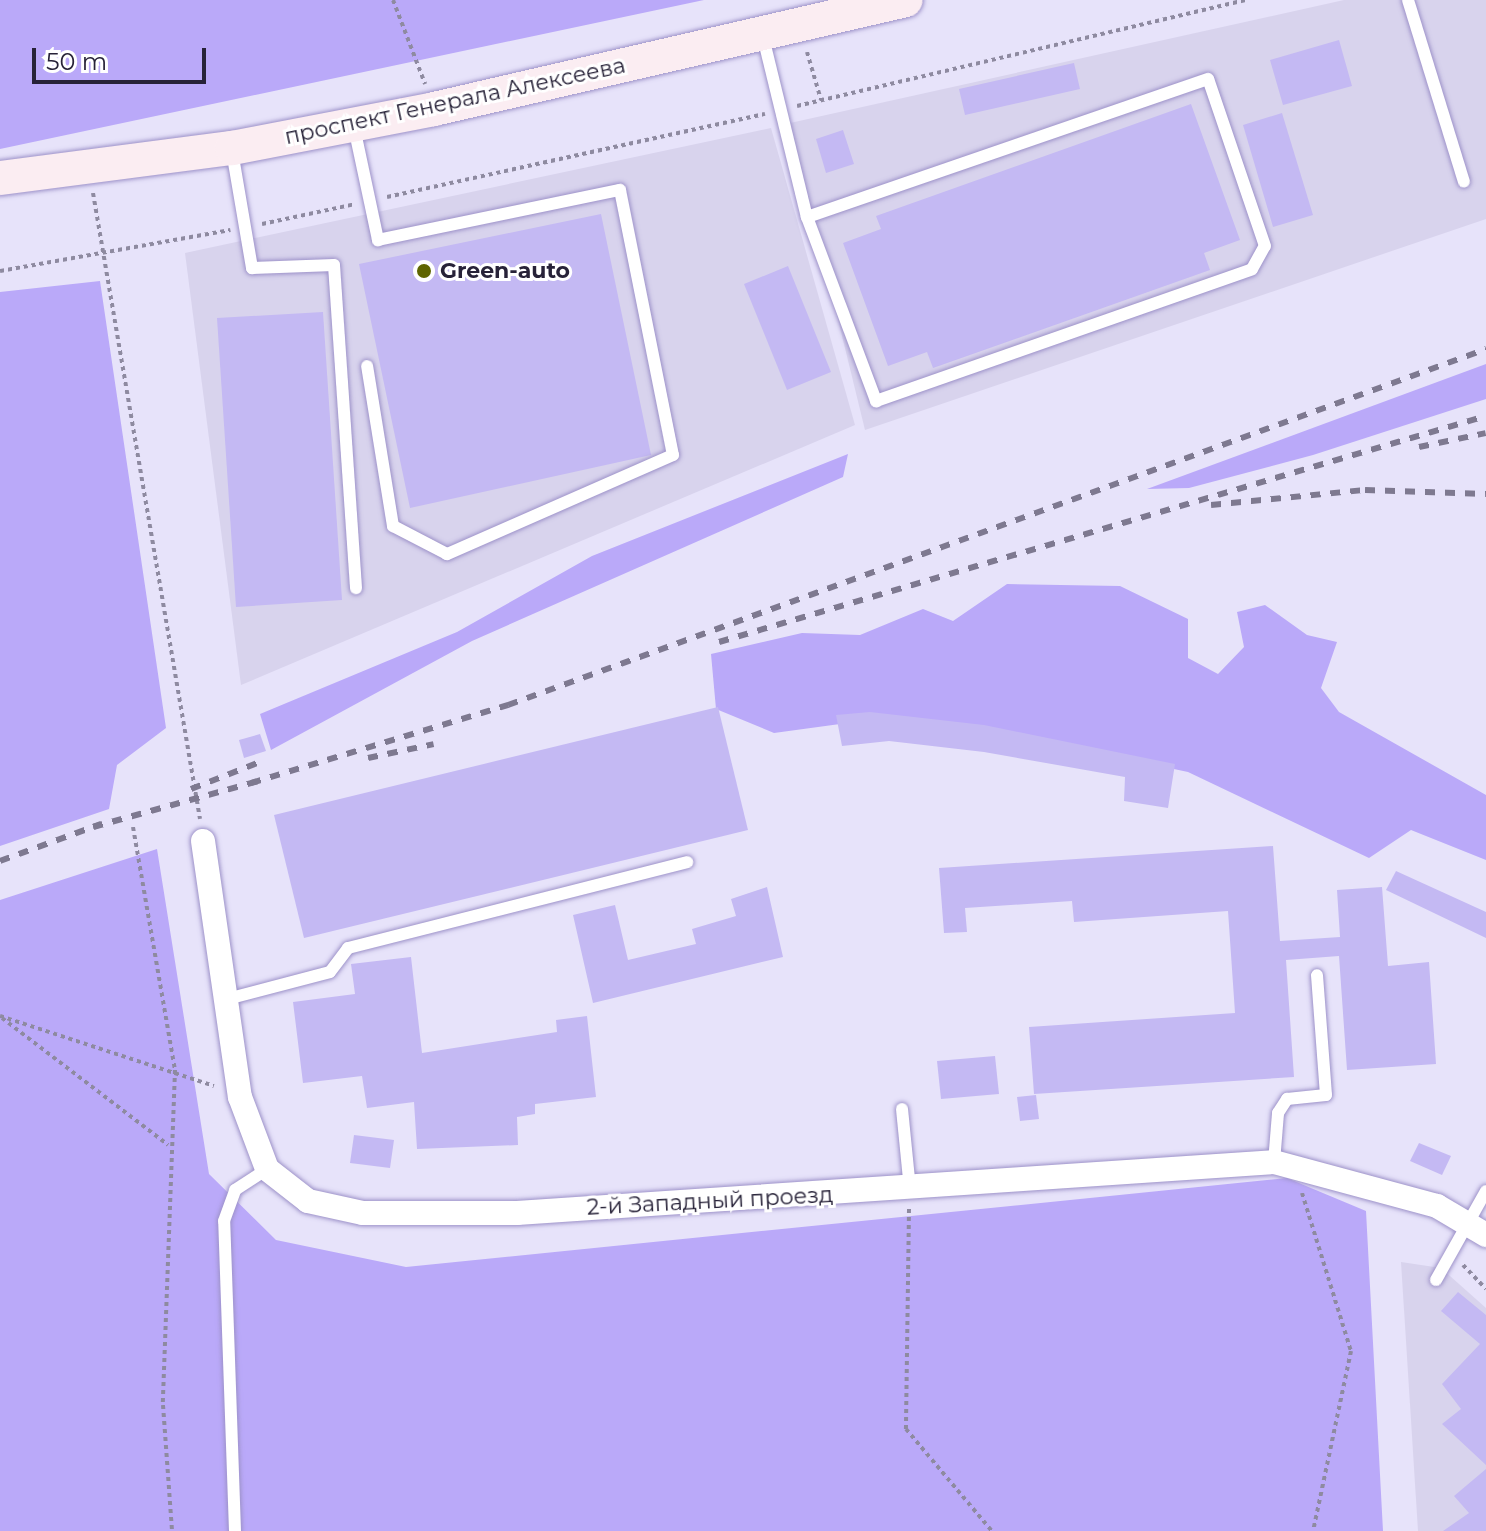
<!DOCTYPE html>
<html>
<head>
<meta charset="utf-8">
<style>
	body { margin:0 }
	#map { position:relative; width:1486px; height:1531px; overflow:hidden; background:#e7e3fa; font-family:Montserrat,sans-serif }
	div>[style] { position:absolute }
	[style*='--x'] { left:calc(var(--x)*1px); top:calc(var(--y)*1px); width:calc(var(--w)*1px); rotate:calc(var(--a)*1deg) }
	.built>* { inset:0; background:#d8d3ed }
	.forest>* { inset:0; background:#baa9f9 }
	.building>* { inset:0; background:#c4b9f3 }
	.path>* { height:4px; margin-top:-2px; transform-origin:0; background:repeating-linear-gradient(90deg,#8e8aa0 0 4px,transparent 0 8px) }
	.roads { filter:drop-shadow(0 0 2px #9d92c9) drop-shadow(0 0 2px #9d92c9) }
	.lane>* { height:12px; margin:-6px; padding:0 6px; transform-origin:6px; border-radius:6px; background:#fff }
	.street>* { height:24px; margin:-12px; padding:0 12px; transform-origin:12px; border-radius:12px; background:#fff }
	.secondary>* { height:34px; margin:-17px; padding:0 17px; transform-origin:17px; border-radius:17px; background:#fbedf2 }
	.rail>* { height:6px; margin-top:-3px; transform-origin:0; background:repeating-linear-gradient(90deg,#7e7990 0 10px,transparent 0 20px) }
	.dots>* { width:22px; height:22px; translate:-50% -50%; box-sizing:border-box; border:4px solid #fff; border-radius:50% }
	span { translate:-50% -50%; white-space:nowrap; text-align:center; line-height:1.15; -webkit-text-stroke:6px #fff; paint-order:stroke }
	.street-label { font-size:22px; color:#272238 }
	.poi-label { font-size:22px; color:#272238; font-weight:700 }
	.left { translate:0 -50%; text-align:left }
	.scale { position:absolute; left:32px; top:48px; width:174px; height:36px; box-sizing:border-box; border:4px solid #272238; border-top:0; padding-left:10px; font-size:24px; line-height:28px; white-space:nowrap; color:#272238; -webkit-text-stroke:6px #fff; paint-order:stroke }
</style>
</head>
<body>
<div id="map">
	<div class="built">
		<i style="clip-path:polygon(1344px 0,1486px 0,1486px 219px,865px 430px,790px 123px)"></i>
		<i style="clip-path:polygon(771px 128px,855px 425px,241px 685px,185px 253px)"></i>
		<i style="clip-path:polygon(1401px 1262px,1441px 1268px,1486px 1308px,1486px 1531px,1418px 1531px)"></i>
	</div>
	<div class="forest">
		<i style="clip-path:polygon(0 0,704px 0,0 149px)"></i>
		<i style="clip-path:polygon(100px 281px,166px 728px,117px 765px,109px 809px,0 846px,0 292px)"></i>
		<i style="clip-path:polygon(1486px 364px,1486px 399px,1313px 455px,1189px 488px,1147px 489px)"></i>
		<i style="clip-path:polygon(848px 454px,843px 477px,472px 641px,271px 750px,260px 714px,457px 632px,592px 556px)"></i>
		<i style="clip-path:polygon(1007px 584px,1120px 586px,1188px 619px,1188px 658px,1218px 674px,1244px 647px,1237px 612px,1265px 605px,1307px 635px,1337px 642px,1321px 688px,1339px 712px,1486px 795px,1486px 860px,1411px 830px,1369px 858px,1188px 772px,1113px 756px,862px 721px,774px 733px,716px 709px,711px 654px,802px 633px,860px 635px,923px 609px,953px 621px)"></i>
		<i style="clip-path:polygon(157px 849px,209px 1174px,276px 1240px,406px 1267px,1287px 1178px,1366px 1211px,1383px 1531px,0 1531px,0 900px)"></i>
	</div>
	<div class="building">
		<i style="clip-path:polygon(1339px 40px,1352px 86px,1283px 105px,1270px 60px)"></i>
		<i style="clip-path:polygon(1074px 63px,1080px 89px,965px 115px,959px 89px)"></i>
		<i style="clip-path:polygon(1191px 104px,1240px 240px,1204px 253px,1210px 270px,933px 368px,927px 352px,888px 366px,843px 243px,881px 229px,876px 216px)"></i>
		<i style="clip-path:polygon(1282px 113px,1313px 215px,1273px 227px,1243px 125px)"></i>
		<i style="clip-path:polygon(843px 130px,854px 164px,826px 173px,816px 139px)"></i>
		<i style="clip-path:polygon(601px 214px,651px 455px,410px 508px,359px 264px)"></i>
		<i style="clip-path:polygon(788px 266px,831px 372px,787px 390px,744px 284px)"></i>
		<i style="clip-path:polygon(323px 312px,342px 600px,236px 607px,217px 318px)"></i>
		<i style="clip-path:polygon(718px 707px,748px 830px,304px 938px,274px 815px)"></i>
		<i style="clip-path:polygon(870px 712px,984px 725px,1175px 764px,1168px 808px,1124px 801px,1125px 777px,984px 752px,889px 741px,842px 746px,836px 715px)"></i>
		<i style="clip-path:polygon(260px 734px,266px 751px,244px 758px,239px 740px)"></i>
		<i style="clip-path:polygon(1273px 846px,1280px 941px,1340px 937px,1337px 890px,1382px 887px,1388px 966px,1429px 962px,1436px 1064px,1347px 1070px,1339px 956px,1286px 960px,1294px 1077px,1034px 1094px,1029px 1027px,1235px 1013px,1228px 911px,1074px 922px,1072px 901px,965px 908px,967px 932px,944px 933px,939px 868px)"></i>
		<i style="clip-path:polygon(1396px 871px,1486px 912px,1486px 938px,1386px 890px)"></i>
		<i style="clip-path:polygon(767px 887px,783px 957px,593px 1003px,573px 915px,615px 905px,628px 960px,696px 944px,692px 929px,736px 916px,731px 899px)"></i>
		<i style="clip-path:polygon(411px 957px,422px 1053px,557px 1032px,556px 1020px,587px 1016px,596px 1097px,535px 1104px,535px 1114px,517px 1117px,518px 1145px,417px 1149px,414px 1102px,367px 1108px,362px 1076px,303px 1083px,293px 1002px,355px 994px,351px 964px)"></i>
		<i style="clip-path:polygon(995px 1056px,999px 1094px,941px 1099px,937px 1061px)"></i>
		<i style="clip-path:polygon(1036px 1095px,1039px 1119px,1020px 1121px,1017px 1097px)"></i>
		<i style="clip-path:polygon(354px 1135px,394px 1140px,390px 1168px,350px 1163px)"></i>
		<i style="clip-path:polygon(1419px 1143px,1451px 1156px,1442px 1175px,1410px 1161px)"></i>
		<i style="clip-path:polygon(1458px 1292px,1486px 1315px,1486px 1465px,1442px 1424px,1461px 1409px,1442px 1384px,1480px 1344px,1441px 1311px)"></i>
		<i style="clip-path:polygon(1486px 1469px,1486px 1531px,1443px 1531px,1469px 1513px,1454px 1496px)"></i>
	</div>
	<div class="path">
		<i style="--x:393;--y:0;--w:90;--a:69.1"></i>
		<i style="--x:807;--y:52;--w:50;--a:73.7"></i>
		<i style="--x:797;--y:106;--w:462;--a:-13.3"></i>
		<i style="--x:93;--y:193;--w:635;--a:80.3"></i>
		<i style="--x:387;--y:197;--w:387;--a:-12.4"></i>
		<i style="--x:262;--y:224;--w:95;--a:-12.1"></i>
		<i style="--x:0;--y:271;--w:234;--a:-10.1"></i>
		<i style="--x:133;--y:827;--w:247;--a:80.2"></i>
		<i style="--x:175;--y:1070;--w:335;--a:92.1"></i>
		<i style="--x:163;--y:1405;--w:126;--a:85.9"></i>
		<i style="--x:0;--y:1016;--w:225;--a:18.1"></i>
		<i style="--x:2;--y:1018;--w:209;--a:37.4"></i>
		<i style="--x:1302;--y:1193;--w:165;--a:72.8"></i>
		<i style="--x:1351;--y:1351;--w:184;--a:101.9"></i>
		<i style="--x:909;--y:1209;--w:220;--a:90.8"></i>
		<i style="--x:906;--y:1429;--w:133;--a:49.9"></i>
		<i style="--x:1463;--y:1265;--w:33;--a:46"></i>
	</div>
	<div class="roads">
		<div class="lane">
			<i style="--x:1408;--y:0;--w:190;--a:72.9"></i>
			<i style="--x:763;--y:37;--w:185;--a:76.3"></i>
			<i style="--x:807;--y:217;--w:197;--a:69.4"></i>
			<i style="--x:876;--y:401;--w:398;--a:-19.3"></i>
			<i style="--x:1252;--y:269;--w:26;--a:-61"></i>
			<i style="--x:1265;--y:246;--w:176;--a:-108.8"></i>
			<i style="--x:1208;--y:79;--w:424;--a:161"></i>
			<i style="--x:354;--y:127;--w:116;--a:78"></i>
			<i style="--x:378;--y:240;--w:247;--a:-11.7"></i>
			<i style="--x:620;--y:190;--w:270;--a:78.7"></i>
			<i style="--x:673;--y:455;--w:247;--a:156.3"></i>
			<i style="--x:447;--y:554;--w:61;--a:-152.6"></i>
			<i style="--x:393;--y:526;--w:162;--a:-99.2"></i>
			<i style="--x:232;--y:151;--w:119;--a:80.3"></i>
			<i style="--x:252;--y:268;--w:82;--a:-2.1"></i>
			<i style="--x:334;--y:265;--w:324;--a:86.1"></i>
			<i style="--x:231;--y:998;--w:102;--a:-14.7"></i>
			<i style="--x:330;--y:972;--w:30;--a:-53"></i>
			<i style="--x:348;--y:948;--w:350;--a:-14.2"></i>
			<i style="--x:902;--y:1109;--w:80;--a:84.3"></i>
			<i style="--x:1274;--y:1162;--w:49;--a:-85.3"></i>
			<i style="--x:1278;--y:1113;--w:17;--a:-57"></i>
			<i style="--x:1287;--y:1099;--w:39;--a:-6"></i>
			<i style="--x:1326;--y:1095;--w:120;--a:-94.3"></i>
			<i style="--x:1436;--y:1280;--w:102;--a:-60.7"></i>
			<i style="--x:235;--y:1531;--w:310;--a:-92"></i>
			<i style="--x:224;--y:1221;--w:33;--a:-70"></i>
			<i style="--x:235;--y:1190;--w:38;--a:-33"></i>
		</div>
		<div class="street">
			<i style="--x:203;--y:841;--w:259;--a:81.8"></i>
			<i style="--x:240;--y:1097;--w:77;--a:69.4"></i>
			<i style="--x:267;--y:1169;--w:52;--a:38"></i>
			<i style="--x:308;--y:1201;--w:56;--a:12.3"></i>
			<i style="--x:363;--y:1213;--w:154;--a:0"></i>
			<i style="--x:517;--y:1213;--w:759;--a:-3.85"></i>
			<i style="--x:1274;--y:1162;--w:169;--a:15.1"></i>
			<i style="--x:1437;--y:1206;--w:57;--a:30.6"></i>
		</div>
		<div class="secondary">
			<i style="--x:0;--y:178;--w:234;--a:-7.4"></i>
			<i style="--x:232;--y:148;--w:206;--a:-10.9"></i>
			<i style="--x:434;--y:109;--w:484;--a:-13"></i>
		</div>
	</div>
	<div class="rail">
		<i style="--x:1419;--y:447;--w:68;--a:-11.8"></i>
		<i style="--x:1211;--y:505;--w:155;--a:-5.6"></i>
		<i style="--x:1365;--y:490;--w:121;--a:1.9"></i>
		<i style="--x:719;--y:642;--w:800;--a:-16.42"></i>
		<i style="--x:368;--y:758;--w:67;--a:-12"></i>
		<i style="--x:251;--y:783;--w:269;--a:-16.9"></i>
		<i style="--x:508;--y:705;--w:1041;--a:-20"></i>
		<i style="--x:191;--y:789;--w:74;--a:-21.4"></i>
		<i style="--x:93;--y:827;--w:175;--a:-15.5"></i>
		<i style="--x:0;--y:861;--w:108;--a:-20.1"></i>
	</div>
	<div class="dots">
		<i style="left:424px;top:271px;background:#5f6501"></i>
	</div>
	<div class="street-label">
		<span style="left:455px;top:101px;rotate:-12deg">проспект Генерала Алексеева</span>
		<span style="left:710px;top:1201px;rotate:-3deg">2-й Западный проезд</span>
	</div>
	<div class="poi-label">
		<span class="left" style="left:440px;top:271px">Green-auto</span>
	</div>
	<div class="scale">50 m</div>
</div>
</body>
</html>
